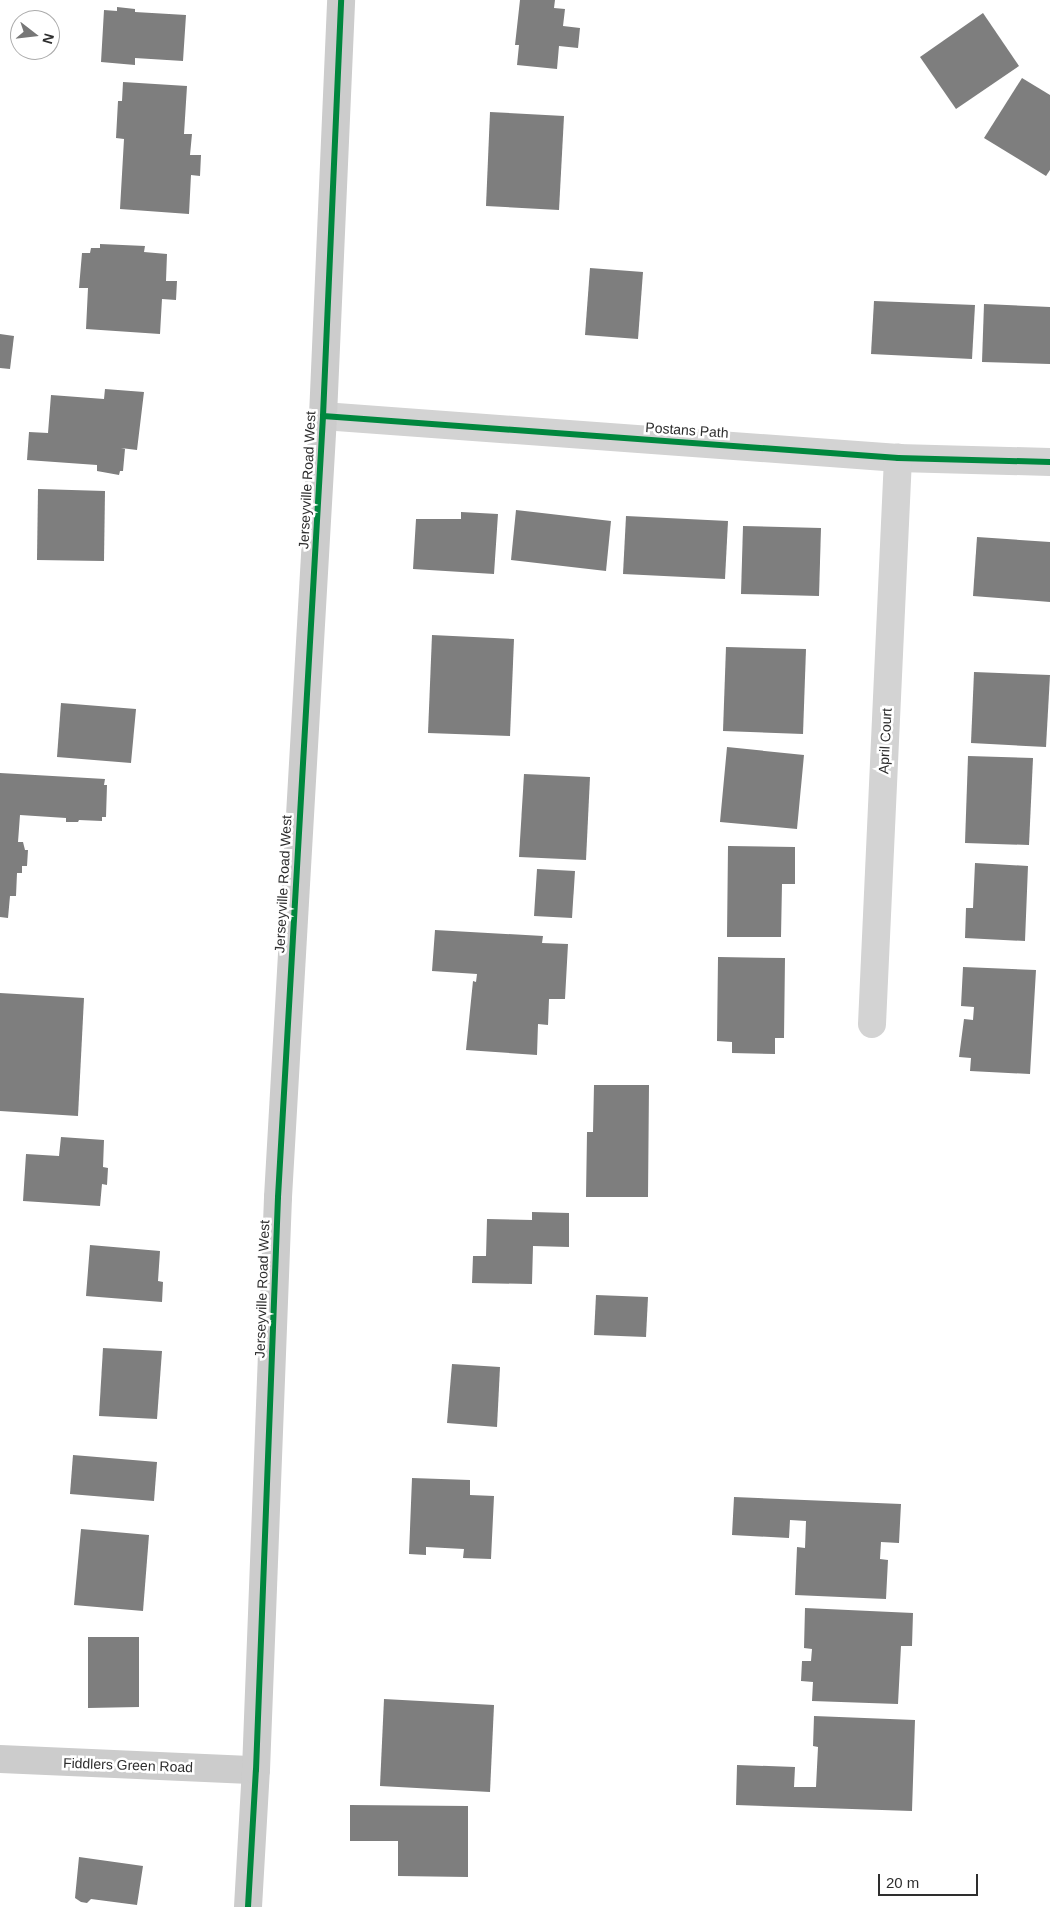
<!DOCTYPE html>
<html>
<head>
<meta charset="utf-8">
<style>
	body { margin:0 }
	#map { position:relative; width:1050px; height:1907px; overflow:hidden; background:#fff; font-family:Helvetica,sans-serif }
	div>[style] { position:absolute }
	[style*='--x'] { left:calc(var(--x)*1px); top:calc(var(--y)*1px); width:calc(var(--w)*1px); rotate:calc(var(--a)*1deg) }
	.building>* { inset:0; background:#7e7e7e }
	.street>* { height:28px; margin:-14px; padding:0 14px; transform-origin:14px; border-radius:14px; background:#d3d3d3 }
	.secondary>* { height:28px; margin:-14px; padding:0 14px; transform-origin:14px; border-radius:14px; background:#ccc }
	.cycleway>* { height:6px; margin:-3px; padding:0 3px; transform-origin:3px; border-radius:3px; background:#00873e }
	span { translate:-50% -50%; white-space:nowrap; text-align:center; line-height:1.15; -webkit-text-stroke:5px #fff; paint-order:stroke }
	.street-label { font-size:14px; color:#2e2e2e }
	.north { position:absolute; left:10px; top:10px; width:50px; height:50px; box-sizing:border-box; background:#fff; border:1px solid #ababab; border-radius:50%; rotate:106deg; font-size:14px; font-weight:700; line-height:20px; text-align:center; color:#2e2e2e }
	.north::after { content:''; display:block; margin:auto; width:18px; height:22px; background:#777; clip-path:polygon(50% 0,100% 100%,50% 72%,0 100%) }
	.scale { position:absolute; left:878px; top:1874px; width:100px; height:22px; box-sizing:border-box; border:2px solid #2e2e2e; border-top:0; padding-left:6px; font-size:15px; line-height:18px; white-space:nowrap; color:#2e2e2e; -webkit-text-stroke:4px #fff; paint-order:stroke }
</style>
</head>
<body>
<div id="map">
	<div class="building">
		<i style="clip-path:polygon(520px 0,555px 0,554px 8px,565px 9px,563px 26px,580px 28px,578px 48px,559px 46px,557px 69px,517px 65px,519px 45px,515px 45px)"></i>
		<i style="clip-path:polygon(117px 7px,135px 9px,135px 12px,186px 15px,183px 61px,135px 58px,135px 65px,101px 62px,104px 10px,117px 11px)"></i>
		<i style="clip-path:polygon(983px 13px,1019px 66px,956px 109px,920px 57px)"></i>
		<i style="clip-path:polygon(1022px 78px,1050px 95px,1050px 170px,1046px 176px,984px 138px)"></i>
		<i style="clip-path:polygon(123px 82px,187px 86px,184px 134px,192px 134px,190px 155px,201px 155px,200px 176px,191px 175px,189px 214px,120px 209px,124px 139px,116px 138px,118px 101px,122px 101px)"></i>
		<i style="clip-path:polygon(490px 112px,564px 116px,559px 210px,486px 206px)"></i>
		<i style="clip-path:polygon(100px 244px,145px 246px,144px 252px,167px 254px,166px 281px,177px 281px,176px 300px,162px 299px,160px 334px,86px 329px,88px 288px,79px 288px,82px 253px,90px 253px,91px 248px,100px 248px)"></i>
		<i style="clip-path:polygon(590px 268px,643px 272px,638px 339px,585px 335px)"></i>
		<i style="clip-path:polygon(874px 301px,975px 305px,972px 359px,871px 354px)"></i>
		<i style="clip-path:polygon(984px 304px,1050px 307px,1050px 364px,982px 362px)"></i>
		<i style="clip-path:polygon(0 334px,14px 336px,10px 369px,0 368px)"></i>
		<i style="clip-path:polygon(105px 389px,144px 392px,137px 450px,121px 448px,125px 449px,123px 471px,120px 471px,119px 475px,97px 471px,97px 465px,27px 460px,29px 432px,48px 433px,51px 395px,104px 399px)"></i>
		<i style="clip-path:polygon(38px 489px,105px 491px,104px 561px,37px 560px)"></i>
		<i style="clip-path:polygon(516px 510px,611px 521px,606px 571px,511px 560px)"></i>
		<i style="clip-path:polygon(461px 512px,498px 514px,494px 574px,413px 569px,416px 519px,461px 519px)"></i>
		<i style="clip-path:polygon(626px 516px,728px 521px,725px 579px,623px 574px)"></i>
		<i style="clip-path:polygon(743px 526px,821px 528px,819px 596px,741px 594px)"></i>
		<i style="clip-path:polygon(977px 537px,1050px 542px,1050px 602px,973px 596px)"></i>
		<i style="clip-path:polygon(432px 635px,514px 639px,510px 736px,428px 733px)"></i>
		<i style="clip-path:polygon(726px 647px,806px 649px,803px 734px,723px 731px)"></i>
		<i style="clip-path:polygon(974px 672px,1050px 675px,1046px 747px,971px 743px)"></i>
		<i style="clip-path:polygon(61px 703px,136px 709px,131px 763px,57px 757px)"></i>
		<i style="clip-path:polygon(727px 747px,804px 755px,797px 829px,720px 822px)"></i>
		<i style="clip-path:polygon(968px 756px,1033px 758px,1029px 845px,965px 843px)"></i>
		<i style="clip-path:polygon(0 773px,105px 779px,104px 785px,107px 785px,106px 817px,102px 817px,102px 821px,79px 820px,78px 822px,66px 822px,66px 818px,20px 815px,18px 842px,23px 842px,25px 850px,28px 850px,27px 866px,22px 866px,22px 873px,17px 873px,16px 896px,10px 896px,8px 918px,0 917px)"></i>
		<i style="clip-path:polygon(524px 774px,590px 777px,586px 860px,519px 857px)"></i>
		<i style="clip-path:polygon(728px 846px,795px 847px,795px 884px,782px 884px,781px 937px,727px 937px)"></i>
		<i style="clip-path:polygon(975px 863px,1028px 866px,1025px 941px,965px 938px,966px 908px,973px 908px)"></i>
		<i style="clip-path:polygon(537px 869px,575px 871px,572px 918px,534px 916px)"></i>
		<i style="clip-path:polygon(435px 930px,543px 936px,542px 943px,568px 944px,565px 999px,549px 999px,548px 1025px,538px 1024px,537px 1055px,466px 1050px,473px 981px,476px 982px,477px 974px,432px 971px)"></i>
		<i style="clip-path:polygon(718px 957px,785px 958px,784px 1038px,775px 1038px,775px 1054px,732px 1053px,732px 1042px,717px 1041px)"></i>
		<i style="clip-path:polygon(963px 967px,1036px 970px,1030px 1074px,970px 1071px,971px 1058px,959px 1057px,964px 1019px,973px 1020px,974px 1007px,961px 1006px)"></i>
		<i style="clip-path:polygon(0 993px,84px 998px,78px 1116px,0 1111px)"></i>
		<i style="clip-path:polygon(594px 1085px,649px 1085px,648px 1197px,586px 1197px,587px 1132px,593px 1132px)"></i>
		<i style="clip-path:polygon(61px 1137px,104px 1140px,103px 1167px,108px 1168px,107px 1185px,102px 1184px,100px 1206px,23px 1201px,26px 1154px,59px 1156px)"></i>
		<i style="clip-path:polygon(532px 1212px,569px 1213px,569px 1247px,533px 1246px,532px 1284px,472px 1283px,473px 1256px,486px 1256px,487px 1219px,532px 1220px)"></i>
		<i style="clip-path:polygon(90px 1245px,160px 1251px,158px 1281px,163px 1282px,162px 1302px,86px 1296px)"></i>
		<i style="clip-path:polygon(596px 1295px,648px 1297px,646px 1337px,594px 1335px)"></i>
		<i style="clip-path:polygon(103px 1348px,162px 1351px,157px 1419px,99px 1416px)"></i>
		<i style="clip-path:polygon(452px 1364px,500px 1367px,497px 1427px,447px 1423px)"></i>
		<i style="clip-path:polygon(73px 1455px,157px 1462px,154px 1501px,70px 1494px)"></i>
		<i style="clip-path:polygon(412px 1478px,470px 1480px,470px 1495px,494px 1496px,491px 1559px,463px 1558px,464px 1549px,426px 1547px,426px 1555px,409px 1554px)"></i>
		<i style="clip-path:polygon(734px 1497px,901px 1504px,899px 1543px,881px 1542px,880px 1559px,888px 1560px,886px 1599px,795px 1595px,797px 1547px,805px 1548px,806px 1521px,790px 1520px,789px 1538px,732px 1535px)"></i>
		<i style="clip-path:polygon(81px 1529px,149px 1535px,143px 1611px,74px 1605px)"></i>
		<i style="clip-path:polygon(805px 1608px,913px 1613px,912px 1646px,901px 1646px,898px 1704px,812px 1701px,813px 1682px,801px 1681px,802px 1661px,811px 1661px,812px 1649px,804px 1648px)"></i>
		<i style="clip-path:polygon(88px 1637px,139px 1637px,139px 1707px,88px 1708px)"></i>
		<i style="clip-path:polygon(384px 1699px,494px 1705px,490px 1792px,380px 1786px)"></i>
		<i style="clip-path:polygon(814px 1716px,915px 1720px,912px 1811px,736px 1805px,737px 1765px,795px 1767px,794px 1787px,816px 1787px,818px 1747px,813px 1746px)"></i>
		<i style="clip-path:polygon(350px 1805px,468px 1806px,468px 1877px,398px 1876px,398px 1841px,350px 1841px)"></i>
		<i style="clip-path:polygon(79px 1857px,143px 1866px,137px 1905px,91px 1899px,87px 1903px,81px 1902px,75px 1898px)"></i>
	</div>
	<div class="street">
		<i style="--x:323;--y:416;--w:577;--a:4.18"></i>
		<i style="--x:898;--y:458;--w:152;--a:1.5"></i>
		<i style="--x:872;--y:1024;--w:567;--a:-87.37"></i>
	</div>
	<div class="secondary">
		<i style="--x:0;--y:1759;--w:256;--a:2.5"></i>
		<i style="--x:248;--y:1907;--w:137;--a:-86.7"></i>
		<i style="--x:256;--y:1770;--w:573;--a:-87.8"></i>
		<i style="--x:278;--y:1197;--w:782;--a:-86.7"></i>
		<i style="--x:323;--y:416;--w:416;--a:-87.5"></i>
	</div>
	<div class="cycleway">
		<i style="--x:323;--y:416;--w:577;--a:4.18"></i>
		<i style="--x:898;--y:458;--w:152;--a:1.5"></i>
		<i style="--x:248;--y:1907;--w:137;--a:-86.7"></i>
		<i style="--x:256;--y:1770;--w:573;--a:-87.8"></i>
		<i style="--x:278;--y:1197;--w:782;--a:-86.7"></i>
		<i style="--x:323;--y:416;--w:416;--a:-87.5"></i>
	</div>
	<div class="street-label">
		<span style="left:687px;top:430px;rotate:4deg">Postans Path</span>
		<span style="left:307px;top:480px;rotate:-87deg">Jerseyville Road West</span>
		<span style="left:885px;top:741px;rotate:-87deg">April Court</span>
		<span style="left:283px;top:884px;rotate:-87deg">Jerseyville Road West</span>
		<span style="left:262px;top:1289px;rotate:-88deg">Jerseyville Road West</span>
		<span style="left:128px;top:1765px;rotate:2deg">Fiddlers Green Road</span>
	</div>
	<div class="north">N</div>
	<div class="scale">20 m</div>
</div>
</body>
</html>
